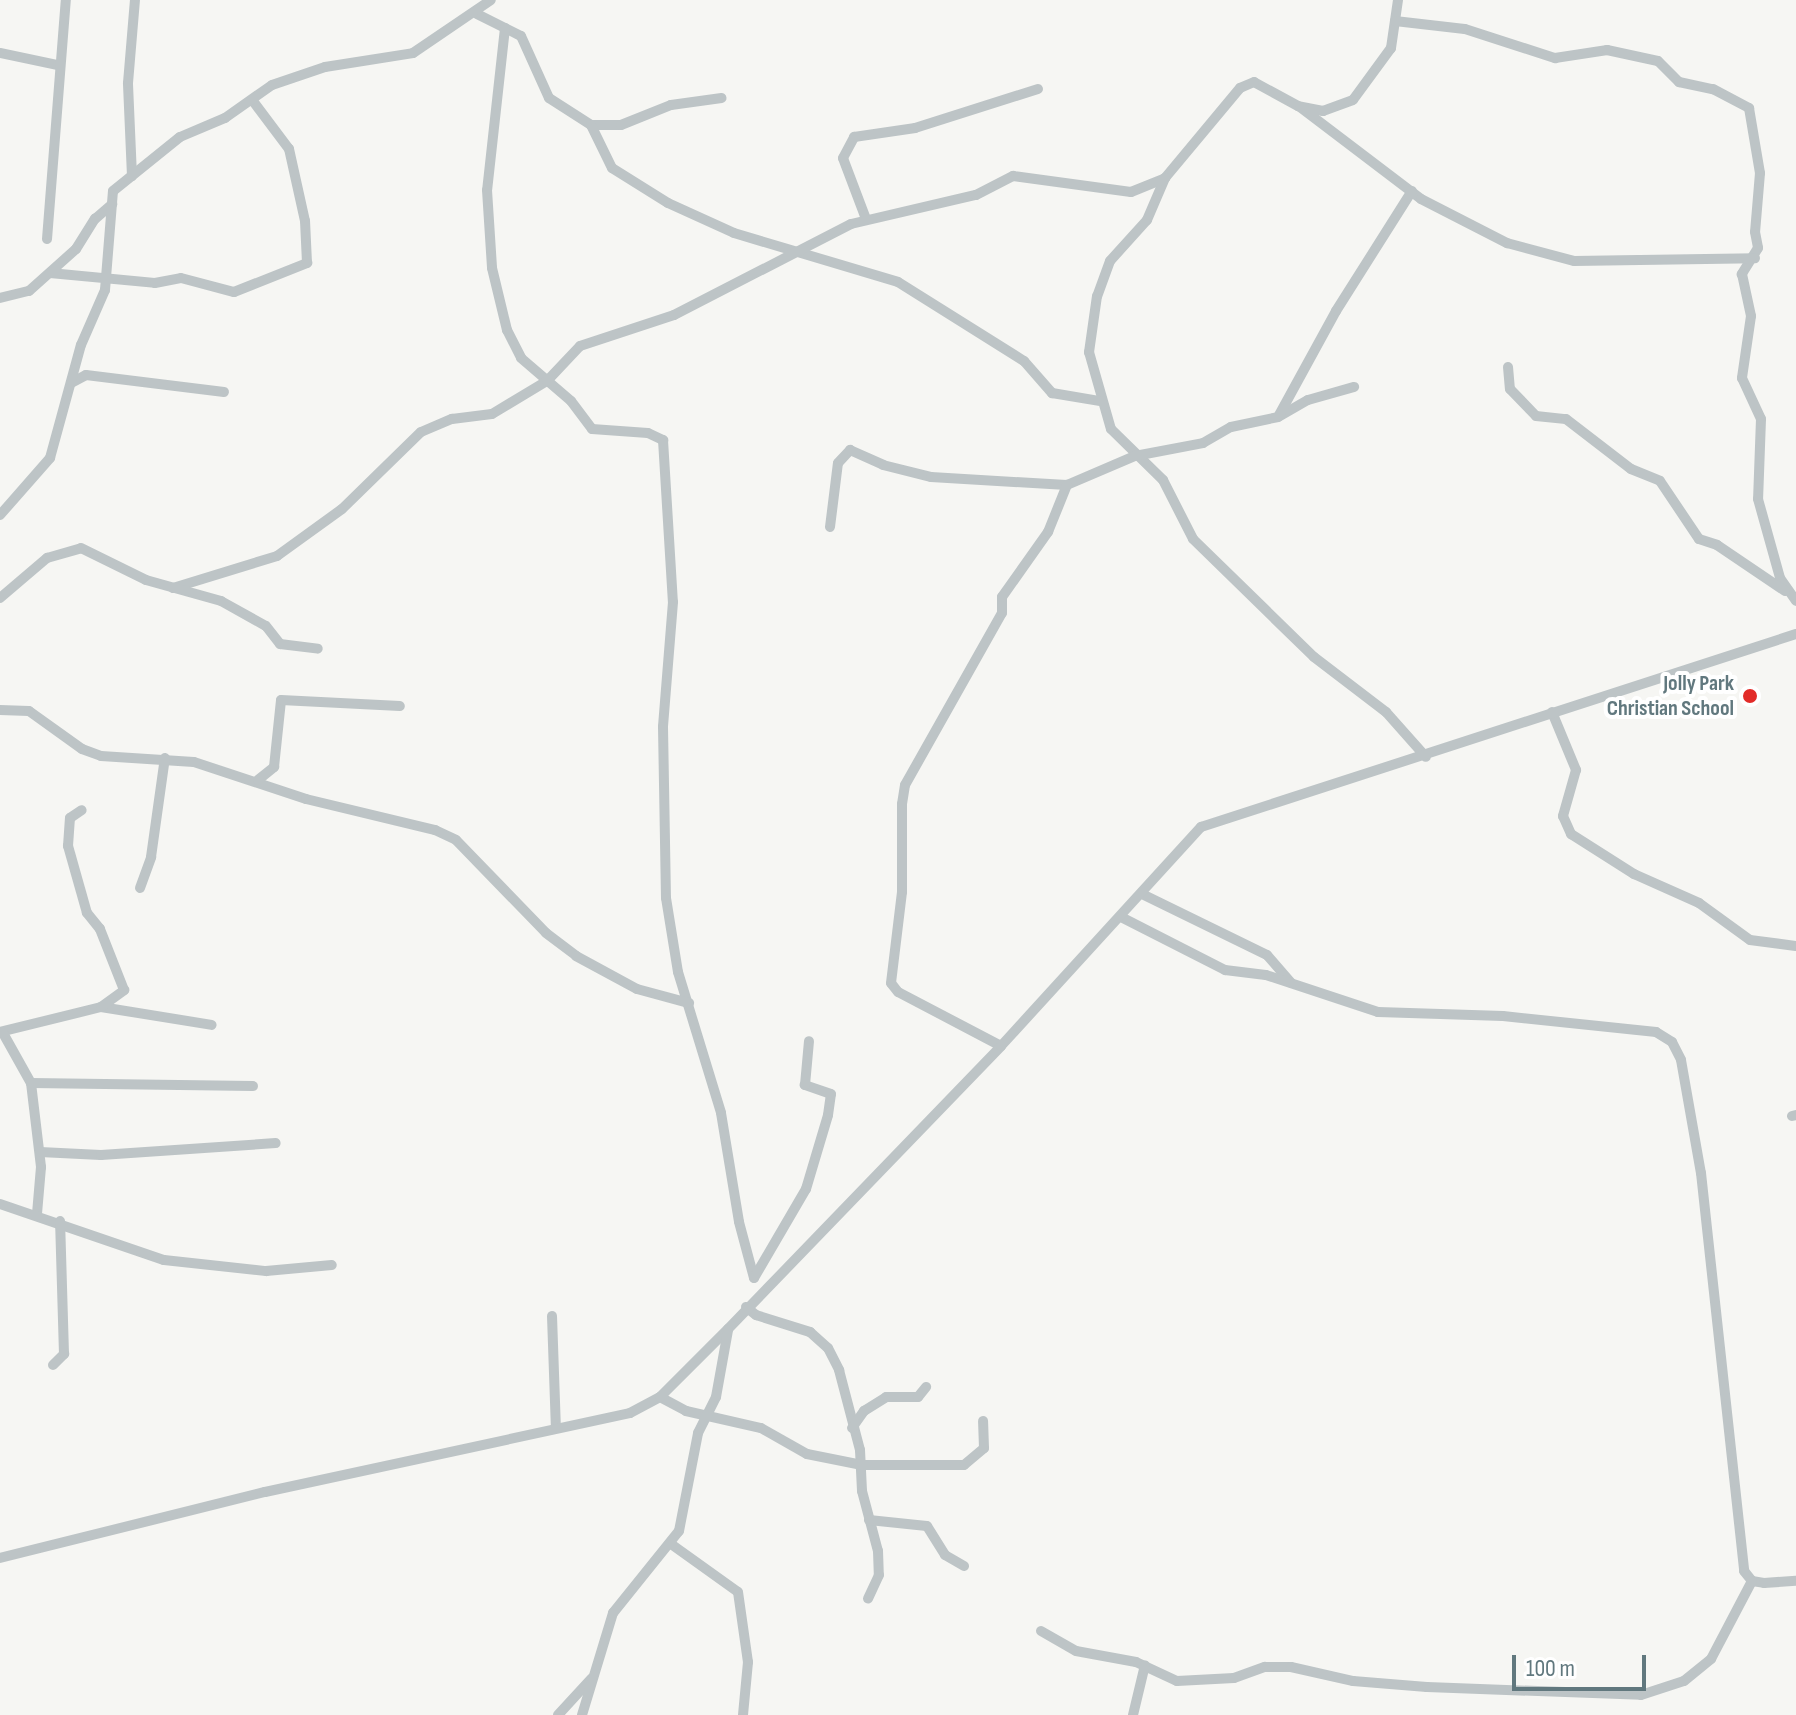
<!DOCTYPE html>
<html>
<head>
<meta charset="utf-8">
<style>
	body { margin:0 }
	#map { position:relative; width:1796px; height:1715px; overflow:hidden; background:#f6f6f3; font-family:"Sofia Sans Condensed",sans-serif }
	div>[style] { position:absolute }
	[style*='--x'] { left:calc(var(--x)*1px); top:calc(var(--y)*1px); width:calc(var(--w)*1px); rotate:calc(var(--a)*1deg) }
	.minor>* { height:10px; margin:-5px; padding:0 5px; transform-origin:5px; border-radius:5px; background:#bdc4c6 }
	.dots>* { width:22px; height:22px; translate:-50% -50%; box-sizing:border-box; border:4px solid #fff; border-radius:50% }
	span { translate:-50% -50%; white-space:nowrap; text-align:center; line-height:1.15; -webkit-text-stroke:8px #fff; paint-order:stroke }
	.poi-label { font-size:22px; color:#61787e; font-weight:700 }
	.right { translate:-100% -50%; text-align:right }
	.scale { position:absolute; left:1512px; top:1655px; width:134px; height:36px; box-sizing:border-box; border:4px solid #61787e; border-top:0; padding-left:10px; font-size:24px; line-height:28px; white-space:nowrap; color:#61787e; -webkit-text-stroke:6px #fff; paint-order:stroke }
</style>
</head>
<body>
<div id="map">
	<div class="minor">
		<i style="--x:1398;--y:0;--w:49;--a:98.3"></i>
		<i style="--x:1391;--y:48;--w:64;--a:126.2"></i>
		<i style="--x:1353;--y:100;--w:32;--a:160"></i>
		<i style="--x:1323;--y:111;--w:25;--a:-169"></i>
		<i style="--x:1298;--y:106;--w:50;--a:-151.4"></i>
		<i style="--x:1254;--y:82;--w:15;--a:157"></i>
		<i style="--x:1240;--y:88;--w:117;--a:129.8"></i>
		<i style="--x:1165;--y:178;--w:46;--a:113.2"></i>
		<i style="--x:1147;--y:220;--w:55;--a:132.1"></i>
		<i style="--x:1110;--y:261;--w:37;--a:110"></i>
		<i style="--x:1097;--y:296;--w:57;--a:98.1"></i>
		<i style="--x:1089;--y:352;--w:80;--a:74.1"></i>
		<i style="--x:1111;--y:429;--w:73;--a:44.4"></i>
		<i style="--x:1163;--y:480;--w:66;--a:63"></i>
		<i style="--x:1193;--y:539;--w:169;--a:44.3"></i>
		<i style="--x:1314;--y:657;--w:91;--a:37.4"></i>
		<i style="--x:1386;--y:712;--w:60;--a:48.4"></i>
		<i style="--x:477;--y:14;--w:49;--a:26.6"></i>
		<i style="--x:521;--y:36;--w:68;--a:65.7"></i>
		<i style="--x:549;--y:98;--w:50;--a:32.7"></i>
		<i style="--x:591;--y:125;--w:30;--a:0"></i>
		<i style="--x:621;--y:125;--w:54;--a:-21.8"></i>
		<i style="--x:671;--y:105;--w:51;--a:-7.8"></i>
		<i style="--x:1395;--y:21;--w:70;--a:6.5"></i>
		<i style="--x:1465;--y:29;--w:95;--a:17.9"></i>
		<i style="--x:1555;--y:58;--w:53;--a:-8.7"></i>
		<i style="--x:1607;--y:50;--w:52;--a:12.2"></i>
		<i style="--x:1658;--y:61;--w:30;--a:45"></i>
		<i style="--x:1679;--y:82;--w:35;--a:12"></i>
		<i style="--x:1713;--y:89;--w:41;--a:27.8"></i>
		<i style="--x:1749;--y:108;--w:66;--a:80.4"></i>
		<i style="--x:1760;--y:173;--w:59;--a:94.8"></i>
		<i style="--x:1755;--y:232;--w:16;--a:79"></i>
		<i style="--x:1758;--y:248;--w:31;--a:122"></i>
		<i style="--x:1742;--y:274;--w:43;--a:77.9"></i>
		<i style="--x:1751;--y:316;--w:63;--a:98.3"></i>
		<i style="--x:1742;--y:378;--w:45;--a:65.1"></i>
		<i style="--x:1761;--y:419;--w:80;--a:92.1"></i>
		<i style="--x:1758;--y:499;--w:82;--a:74.4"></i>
		<i style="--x:1780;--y:578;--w:28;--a:55"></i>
		<i style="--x:505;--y:28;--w:163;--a:96.3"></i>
		<i style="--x:487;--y:190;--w:78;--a:86.3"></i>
		<i style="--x:492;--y:268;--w:64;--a:76.4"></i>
		<i style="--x:507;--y:330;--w:31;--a:63"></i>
		<i style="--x:521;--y:358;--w:66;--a:40.7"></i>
		<i style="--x:571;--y:401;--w:35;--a:53"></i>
		<i style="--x:592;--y:429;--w:56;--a:4.1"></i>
		<i style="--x:648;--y:433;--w:17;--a:25"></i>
		<i style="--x:663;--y:440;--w:162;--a:86.5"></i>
		<i style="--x:673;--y:602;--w:125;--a:94.6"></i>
		<i style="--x:663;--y:727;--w:171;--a:89"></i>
		<i style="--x:666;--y:898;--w:75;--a:80.8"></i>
		<i style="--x:678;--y:972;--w:147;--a:73"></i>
		<i style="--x:721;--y:1113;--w:110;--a:80.6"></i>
		<i style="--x:739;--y:1222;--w:58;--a:75"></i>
		<i style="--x:754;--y:1278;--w:103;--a:-59.7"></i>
		<i style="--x:806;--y:1189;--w:77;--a:-73.4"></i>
		<i style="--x:828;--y:1115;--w:21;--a:-82"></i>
		<i style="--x:831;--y:1094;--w:28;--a:-161"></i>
		<i style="--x:805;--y:1085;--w:44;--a:-84.8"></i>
		<i style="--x:0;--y:53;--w:58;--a:11.9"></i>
		<i style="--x:1300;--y:107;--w:152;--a:37.2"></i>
		<i style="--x:1421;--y:199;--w:97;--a:27.1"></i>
		<i style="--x:1507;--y:243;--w:69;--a:15"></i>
		<i style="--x:1574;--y:261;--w:181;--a:-0.9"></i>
		<i style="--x:591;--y:125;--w:48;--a:64"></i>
		<i style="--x:612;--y:168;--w:66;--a:32"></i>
		<i style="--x:668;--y:203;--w:72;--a:24.4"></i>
		<i style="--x:734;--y:233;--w:171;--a:16.6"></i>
		<i style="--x:898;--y:282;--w:149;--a:32.1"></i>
		<i style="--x:1024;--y:361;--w:43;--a:48.8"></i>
		<i style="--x:1052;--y:393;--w:49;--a:9.5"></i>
		<i style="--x:132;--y:176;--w:93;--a:-92.5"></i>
		<i style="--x:128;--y:83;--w:83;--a:-85.2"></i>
		<i style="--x:866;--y:219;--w:65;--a:-110.7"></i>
		<i style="--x:843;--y:158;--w:24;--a:-62"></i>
		<i style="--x:854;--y:137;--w:62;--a:-8.4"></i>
		<i style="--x:915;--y:128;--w:129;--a:-17.6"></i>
		<i style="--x:47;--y:239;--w:240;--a:-85.5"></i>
		<i style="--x:50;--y:273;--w:105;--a:5.4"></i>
		<i style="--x:155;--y:283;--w:26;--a:-11"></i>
		<i style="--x:181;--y:278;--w:55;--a:14.8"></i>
		<i style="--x:234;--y:292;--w:79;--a:-21.7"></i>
		<i style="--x:307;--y:263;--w:42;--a:-92.7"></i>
		<i style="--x:305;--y:221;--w:74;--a:-102.5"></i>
		<i style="--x:289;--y:149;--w:60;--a:-126.9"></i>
		<i style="--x:0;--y:298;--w:30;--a:-14"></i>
		<i style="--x:29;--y:291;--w:63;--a:-41.8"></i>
		<i style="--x:76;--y:249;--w:36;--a:-58"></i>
		<i style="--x:95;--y:219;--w:23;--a:-41"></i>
		<i style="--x:1508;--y:367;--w:22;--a:85"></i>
		<i style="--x:1510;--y:389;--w:37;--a:46"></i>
		<i style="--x:1536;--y:416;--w:30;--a:6"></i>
		<i style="--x:1566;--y:419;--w:82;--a:37.6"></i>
		<i style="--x:1631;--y:469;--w:31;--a:22"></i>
		<i style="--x:1660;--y:481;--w:70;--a:56.1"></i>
		<i style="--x:1699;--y:539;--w:19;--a:18"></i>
		<i style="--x:1717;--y:545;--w:82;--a:34.1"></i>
		<i style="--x:71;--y:383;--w:17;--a:-28"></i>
		<i style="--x:86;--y:375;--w:139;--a:7"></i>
		<i style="--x:1280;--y:416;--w:32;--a:-30"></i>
		<i style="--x:1308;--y:400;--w:48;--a:-15.8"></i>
		<i style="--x:0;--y:515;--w:76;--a:-48.7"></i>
		<i style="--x:50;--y:458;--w:117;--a:-74.7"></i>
		<i style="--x:81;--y:345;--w:60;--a:-66.4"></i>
		<i style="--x:105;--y:290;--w:99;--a:-85.4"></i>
		<i style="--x:113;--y:191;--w:86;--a:-38.9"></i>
		<i style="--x:180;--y:137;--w:49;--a:-22.9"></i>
		<i style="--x:225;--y:118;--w:57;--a:-35.1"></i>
		<i style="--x:272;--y:85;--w:56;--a:-18.8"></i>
		<i style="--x:325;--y:67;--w:89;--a:-9"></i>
		<i style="--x:413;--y:53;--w:94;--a:-34.2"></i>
		<i style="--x:830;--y:527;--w:64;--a:-82.9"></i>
		<i style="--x:838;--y:463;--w:18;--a:-47"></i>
		<i style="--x:850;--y:450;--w:36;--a:24"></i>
		<i style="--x:883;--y:465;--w:49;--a:14"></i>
		<i style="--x:931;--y:477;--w:136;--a:3.4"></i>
		<i style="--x:1067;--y:485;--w:74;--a:-23.1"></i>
		<i style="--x:1135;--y:456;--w:69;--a:-10.8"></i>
		<i style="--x:1203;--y:443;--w:32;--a:-30"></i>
		<i style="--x:1231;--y:427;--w:48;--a:-12"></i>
		<i style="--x:1278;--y:417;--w:121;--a:-61.3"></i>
		<i style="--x:1336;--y:311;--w:142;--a:-57.7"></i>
		<i style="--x:173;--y:588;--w:109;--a:-17.1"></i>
		<i style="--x:277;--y:556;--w:80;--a:-35.9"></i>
		<i style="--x:342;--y:509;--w:110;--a:-44.3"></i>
		<i style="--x:421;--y:432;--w:34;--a:-23"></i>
		<i style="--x:452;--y:419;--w:40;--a:-7.1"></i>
		<i style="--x:492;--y:414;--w:64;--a:-31"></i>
		<i style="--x:547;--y:381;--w:48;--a:-46.7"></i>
		<i style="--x:580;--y:346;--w:99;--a:-18.3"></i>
		<i style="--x:674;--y:315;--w:199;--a:-27.2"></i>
		<i style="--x:851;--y:224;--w:128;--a:-13.1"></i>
		<i style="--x:976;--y:195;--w:42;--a:-27.2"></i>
		<i style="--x:1013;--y:176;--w:119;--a:7.7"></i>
		<i style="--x:1131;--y:192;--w:37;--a:-22"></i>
		<i style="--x:0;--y:598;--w:62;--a:-40.4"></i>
		<i style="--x:47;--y:558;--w:35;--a:-16"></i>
		<i style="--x:81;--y:548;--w:72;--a:26.2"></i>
		<i style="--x:146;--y:580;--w:78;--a:15.6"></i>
		<i style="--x:221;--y:601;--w:51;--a:29.1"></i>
		<i style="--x:266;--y:626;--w:23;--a:52"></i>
		<i style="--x:280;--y:644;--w:38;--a:7"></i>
		<i style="--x:0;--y:710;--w:29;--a:2"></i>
		<i style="--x:29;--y:711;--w:65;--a:35.6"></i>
		<i style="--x:82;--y:749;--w:20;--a:20"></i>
		<i style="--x:101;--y:756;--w:93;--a:3.7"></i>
		<i style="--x:194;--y:762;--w:118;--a:18.3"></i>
		<i style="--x:306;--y:799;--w:133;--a:13.5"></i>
		<i style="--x:435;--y:830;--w:23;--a:25"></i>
		<i style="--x:456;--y:840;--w:129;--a:45.9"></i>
		<i style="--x:546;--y:933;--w:38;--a:37"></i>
		<i style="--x:576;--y:956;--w:69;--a:28.4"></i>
		<i style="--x:637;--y:989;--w:54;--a:15.1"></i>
		<i style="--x:1552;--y:712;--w:63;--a:67.5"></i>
		<i style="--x:1576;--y:770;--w:48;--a:105.8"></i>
		<i style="--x:1563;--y:816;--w:20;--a:66"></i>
		<i style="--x:1571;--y:834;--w:75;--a:32.4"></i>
		<i style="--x:1634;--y:874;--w:71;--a:24"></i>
		<i style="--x:1699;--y:903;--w:63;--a:36"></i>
		<i style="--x:1750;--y:940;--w:46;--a:7.4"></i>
		<i style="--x:258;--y:780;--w:21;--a:-39"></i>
		<i style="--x:274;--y:767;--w:67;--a:-84"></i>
		<i style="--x:281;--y:700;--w:119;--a:2.9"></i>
		<i style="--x:140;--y:888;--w:33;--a:-70"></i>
		<i style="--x:151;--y:857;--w:100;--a:-82"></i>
		<i style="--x:1142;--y:894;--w:139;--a:26"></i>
		<i style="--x:1267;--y:955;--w:37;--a:49"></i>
		<i style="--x:1121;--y:917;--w:117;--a:27"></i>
		<i style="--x:1225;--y:970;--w:41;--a:7"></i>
		<i style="--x:1266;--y:975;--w:118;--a:18.3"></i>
		<i style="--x:1378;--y:1012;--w:125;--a:1.8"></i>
		<i style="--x:1503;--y:1016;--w:154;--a:6"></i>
		<i style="--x:1656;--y:1032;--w:19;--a:32"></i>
		<i style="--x:1672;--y:1042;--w:20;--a:63"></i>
		<i style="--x:1681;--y:1060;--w:115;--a:80"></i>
		<i style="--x:1701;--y:1173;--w:400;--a:83.8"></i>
		<i style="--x:1744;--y:1571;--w:13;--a:51"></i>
		<i style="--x:1752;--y:1581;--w:12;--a:9"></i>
		<i style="--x:1764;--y:1583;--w:32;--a:-4"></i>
		<i style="--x:101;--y:1007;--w:112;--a:9.2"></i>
		<i style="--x:0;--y:1032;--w:104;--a:-13.9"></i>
		<i style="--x:101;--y:1007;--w:29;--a:-36"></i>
		<i style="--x:124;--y:990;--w:66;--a:-111.5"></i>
		<i style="--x:100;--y:929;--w:21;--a:-129"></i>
		<i style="--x:87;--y:913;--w:70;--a:-105.8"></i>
		<i style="--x:68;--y:846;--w:28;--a:-86"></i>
		<i style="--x:70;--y:818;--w:14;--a:-34"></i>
		<i style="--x:3;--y:1033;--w:57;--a:60.8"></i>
		<i style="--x:31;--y:1083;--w:85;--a:83.2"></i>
		<i style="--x:41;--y:1167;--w:47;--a:94.9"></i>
		<i style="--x:1001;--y:1046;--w:116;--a:-152.3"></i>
		<i style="--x:898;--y:992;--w:11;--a:-128"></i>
		<i style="--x:891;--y:983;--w:92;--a:-83.1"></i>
		<i style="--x:902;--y:892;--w:88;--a:-90"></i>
		<i style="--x:902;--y:804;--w:19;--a:-81"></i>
		<i style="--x:905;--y:785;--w:197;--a:-60.6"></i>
		<i style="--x:1002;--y:613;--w:16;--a:-90"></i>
		<i style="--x:1002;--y:597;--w:80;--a:-54.7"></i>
		<i style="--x:1048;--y:532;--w:51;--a:-68"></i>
		<i style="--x:31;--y:1083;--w:222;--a:0.8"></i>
		<i style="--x:1792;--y:1116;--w:4;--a:-14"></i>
		<i style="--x:40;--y:1152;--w:61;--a:2.8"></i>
		<i style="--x:101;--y:1155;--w:175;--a:-3.9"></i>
		<i style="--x:0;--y:1204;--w:173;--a:18.9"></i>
		<i style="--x:164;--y:1260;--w:103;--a:6.2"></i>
		<i style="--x:266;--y:1271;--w:66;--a:-5.2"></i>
		<i style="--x:746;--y:1307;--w:13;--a:39"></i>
		<i style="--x:756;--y:1315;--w:57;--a:17.5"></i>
		<i style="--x:810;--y:1332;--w:24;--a:42"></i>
		<i style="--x:828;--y:1348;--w:25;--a:63"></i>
		<i style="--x:839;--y:1370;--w:83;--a:75.3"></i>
		<i style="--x:860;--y:1450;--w:41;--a:87.2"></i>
		<i style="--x:862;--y:1491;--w:62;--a:75.1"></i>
		<i style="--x:878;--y:1551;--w:24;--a:88"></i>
		<i style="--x:879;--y:1575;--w:26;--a:115"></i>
		<i style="--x:552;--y:1316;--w:112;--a:88"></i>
		<i style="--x:53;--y:1365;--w:16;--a:-45"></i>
		<i style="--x:64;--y:1354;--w:133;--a:-91.7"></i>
		<i style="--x:660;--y:1397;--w:30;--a:28"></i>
		<i style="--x:686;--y:1411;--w:77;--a:12.8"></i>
		<i style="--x:761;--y:1428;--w:53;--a:29.5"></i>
		<i style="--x:807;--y:1454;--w:56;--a:11.3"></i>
		<i style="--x:862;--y:1465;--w:102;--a:0"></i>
		<i style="--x:964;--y:1465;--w:26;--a:-40"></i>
		<i style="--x:984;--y:1448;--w:27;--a:-92"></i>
		<i style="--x:852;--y:1428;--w:21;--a:-55"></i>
		<i style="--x:864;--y:1411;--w:26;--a:-32"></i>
		<i style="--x:886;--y:1397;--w:32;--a:0"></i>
		<i style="--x:918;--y:1397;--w:13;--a:-51"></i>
		<i style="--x:869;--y:1520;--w:58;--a:5.9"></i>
		<i style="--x:927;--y:1526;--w:34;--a:58"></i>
		<i style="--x:945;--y:1555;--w:22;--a:30"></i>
		<i style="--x:671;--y:1544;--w:82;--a:35.6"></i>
		<i style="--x:738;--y:1592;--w:71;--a:81.9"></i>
		<i style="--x:748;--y:1662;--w:53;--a:95.4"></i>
		<i style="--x:0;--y:1558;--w:273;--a:-14"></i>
		<i style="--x:265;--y:1492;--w:373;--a:-12.2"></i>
		<i style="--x:630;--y:1413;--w:34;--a:-28"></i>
		<i style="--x:660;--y:1397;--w:96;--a:-45"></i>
		<i style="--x:728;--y:1329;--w:393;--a:-46"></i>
		<i style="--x:1001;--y:1046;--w:297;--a:-47.6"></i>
		<i style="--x:1201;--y:827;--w:626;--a:-17.97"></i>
		<i style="--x:1041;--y:1631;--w:40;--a:29.7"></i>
		<i style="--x:1076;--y:1651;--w:61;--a:10.4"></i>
		<i style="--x:1136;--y:1662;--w:45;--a:24.9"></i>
		<i style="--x:1177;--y:1681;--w:57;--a:-3"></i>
		<i style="--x:1234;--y:1678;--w:33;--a:-20"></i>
		<i style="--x:1265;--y:1667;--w:26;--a:0"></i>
		<i style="--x:1291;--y:1667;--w:64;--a:12.7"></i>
		<i style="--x:1353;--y:1681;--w:74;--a:4.6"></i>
		<i style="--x:1427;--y:1687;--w:214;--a:2.1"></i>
		<i style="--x:1641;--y:1695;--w:45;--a:-18"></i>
		<i style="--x:1684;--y:1681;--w:35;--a:-39"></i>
		<i style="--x:1711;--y:1659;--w:88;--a:-62.3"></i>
		<i style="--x:558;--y:1715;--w:50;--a:-47.4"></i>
		<i style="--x:582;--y:1715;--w:107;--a:-73.1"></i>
		<i style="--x:613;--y:1613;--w:105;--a:-51.2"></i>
		<i style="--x:679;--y:1531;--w:100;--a:-79"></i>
		<i style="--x:698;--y:1433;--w:40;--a:-63.4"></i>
		<i style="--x:716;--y:1397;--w:68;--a:-79.8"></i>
		<i style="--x:1133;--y:1715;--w:51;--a:-76.5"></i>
	</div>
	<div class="dots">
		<i style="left:1750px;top:696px;background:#e22b28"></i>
	</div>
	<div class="poi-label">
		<span class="right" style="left:1734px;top:696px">Jolly Park<br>Christian School</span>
	</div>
	<div class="scale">100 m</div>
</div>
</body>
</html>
